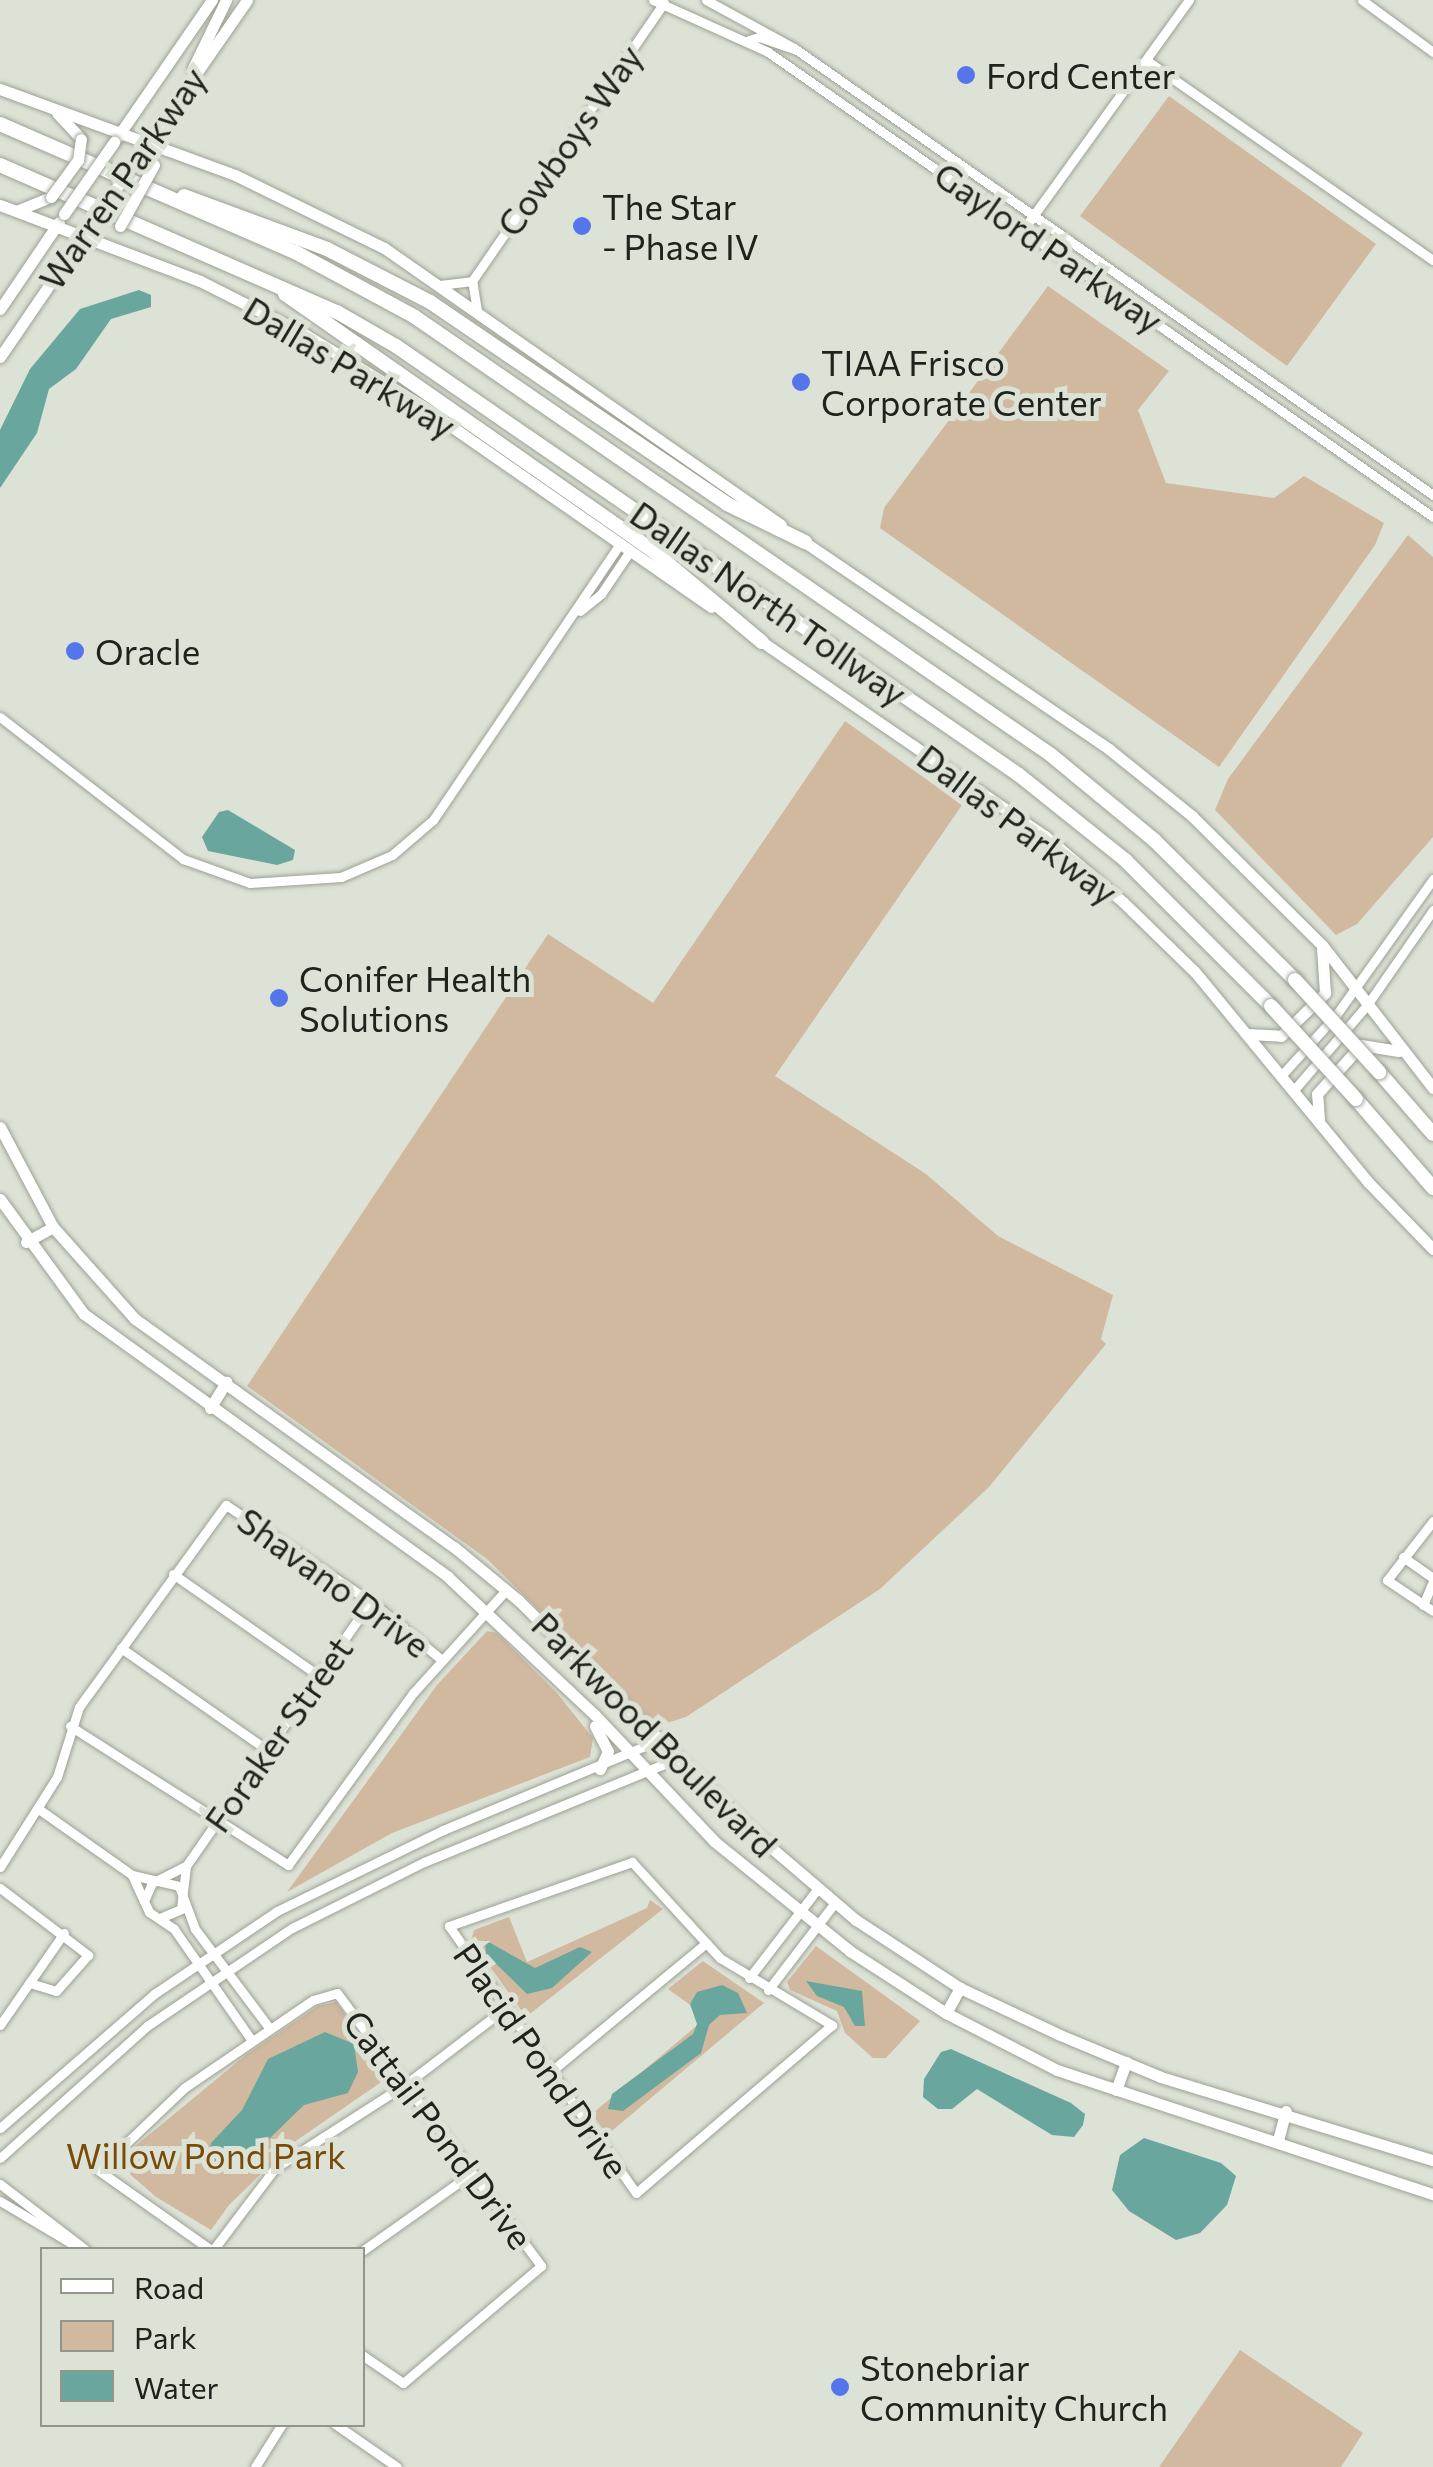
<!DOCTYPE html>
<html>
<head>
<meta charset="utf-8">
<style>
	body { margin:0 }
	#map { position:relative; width:1433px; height:2467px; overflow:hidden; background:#dde2d6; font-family:Commissioner,sans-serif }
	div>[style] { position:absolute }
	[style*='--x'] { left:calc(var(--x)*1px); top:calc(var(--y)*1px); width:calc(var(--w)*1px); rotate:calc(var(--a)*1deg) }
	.green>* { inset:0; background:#d1b9a0 }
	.water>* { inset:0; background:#69a69d }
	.roads { filter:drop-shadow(0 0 2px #9ca195) drop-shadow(0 0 2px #9ca195) }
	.minor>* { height:9px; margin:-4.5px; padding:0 4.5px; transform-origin:4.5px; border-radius:4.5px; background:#fff }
	.major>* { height:11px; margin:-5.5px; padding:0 5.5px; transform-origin:5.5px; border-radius:5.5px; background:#fff }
	.highway>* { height:14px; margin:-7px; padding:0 7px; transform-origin:7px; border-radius:7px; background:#fff }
	.bridges { filter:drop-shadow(0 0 2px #9ca195) drop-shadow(0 0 2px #9ca195) }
	.major-bridge>* { height:11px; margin:-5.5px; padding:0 5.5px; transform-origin:5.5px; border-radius:5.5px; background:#fff }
	.highway-bridge>* { height:14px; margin:-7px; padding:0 7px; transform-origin:7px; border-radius:7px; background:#fff }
	.dots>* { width:28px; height:28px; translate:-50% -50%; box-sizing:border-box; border:5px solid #dde2d6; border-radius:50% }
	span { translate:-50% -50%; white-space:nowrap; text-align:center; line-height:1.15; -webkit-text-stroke:10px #dde2d6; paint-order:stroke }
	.poi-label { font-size:35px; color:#20221d }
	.left { translate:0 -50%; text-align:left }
	.street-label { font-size:35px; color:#20221d }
	.park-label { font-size:35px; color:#784b08 }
	.legend { position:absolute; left:40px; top:2247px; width:325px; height:180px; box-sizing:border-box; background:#dde2d6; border:2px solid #91958c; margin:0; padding:12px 18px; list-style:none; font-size:30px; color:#20221d }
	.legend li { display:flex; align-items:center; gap:20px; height:50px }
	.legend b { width:50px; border:2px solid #91958c }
</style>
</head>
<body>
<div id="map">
	<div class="green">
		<i style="clip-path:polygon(1169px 96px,1376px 244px,1287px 366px,1080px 216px)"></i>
		<i style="clip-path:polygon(1048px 286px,1169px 371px,1138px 410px,1166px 483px,1274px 498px,1304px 476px,1384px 523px,1375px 545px,1219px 767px,880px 528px,884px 508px)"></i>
		<i style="clip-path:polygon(1408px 535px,1433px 557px,1433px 837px,1357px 924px,1336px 935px,1215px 810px,1228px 779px)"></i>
		<i style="clip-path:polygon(845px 721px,962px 805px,775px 1076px,926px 1174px,998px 1236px,1113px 1295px,1101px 1339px,1106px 1344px,989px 1487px,880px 1589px,686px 1717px,657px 1726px,487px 1559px,247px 1386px,548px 934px,653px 1003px)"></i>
		<i style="clip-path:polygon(487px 1631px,497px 1633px,556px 1692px,593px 1738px,590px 1757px,392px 1833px,287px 1892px,437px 1685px)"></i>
		<i style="clip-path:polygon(650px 1900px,663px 1909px,526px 2017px,471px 1940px,474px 1930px,509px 1917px,527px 1962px,647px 1908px)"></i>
		<i style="clip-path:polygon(816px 1946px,920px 2021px,886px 2058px,873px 2058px,845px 2033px,837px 2011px,790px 1990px,787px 1982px)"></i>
		<i style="clip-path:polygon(703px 1961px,764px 2003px,607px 2135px,592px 2114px,707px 2017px,668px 1989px)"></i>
		<i style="clip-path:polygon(336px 2002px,390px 2076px,293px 2143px,229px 2205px,211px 2230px,156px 2197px,116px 2162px,247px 2054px,318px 2006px)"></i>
		<i style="clip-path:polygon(1240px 2350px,1363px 2433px,1341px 2467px,1159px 2467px)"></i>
	</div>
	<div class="water">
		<i style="clip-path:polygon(139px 290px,151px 295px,151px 307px,111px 319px,76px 369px,49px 389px,37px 433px,0 488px,0 430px,30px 369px,80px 309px)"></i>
		<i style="clip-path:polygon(228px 810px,295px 850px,293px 860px,277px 865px,208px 851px,202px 837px,219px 812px)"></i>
		<i style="clip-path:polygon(485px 1940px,535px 1968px,580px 1947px,592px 1952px,552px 1988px,527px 1994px,486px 1954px)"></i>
		<i style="clip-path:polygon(806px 1981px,862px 1991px,865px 2026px,855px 2026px,844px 2007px,817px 1996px)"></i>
		<i style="clip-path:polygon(722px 1985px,738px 1993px,747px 2013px,720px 2015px,709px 2025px,701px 2053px,623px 2111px,608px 2109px,612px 2094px,693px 2034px,697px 2024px,690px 2004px,697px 1992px)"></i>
		<i style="clip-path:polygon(325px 2032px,354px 2044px,358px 2072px,348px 2093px,304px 2105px,239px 2168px,205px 2169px,211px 2143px,242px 2110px,268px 2059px)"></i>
		<i style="clip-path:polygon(951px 2049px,1071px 2103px,1085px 2114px,1083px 2125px,1074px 2137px,1052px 2135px,977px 2089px,952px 2109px,938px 2109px,923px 2097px,924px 2079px,941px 2052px)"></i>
		<i style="clip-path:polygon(1144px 2138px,1221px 2163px,1236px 2176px,1227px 2205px,1200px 2233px,1176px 2240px,1129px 2211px,1112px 2190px,1120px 2155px)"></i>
	</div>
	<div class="roads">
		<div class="minor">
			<i style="--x:653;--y:0;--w:126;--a:24.3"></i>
			<i style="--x:768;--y:52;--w:811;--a:34.96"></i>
			<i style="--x:706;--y:0;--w:100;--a:28.6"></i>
			<i style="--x:794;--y:48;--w:780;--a:34.97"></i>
			<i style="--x:1362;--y:0;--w:88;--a:36.2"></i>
			<i style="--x:749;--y:40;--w:10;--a:-17"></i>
			<i style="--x:759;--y:37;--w:40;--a:18.9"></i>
			<i style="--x:1146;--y:60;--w:350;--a:34.9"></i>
			<i style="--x:1023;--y:230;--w:284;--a:-54.2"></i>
			<i style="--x:440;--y:285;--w:32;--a:-7"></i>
			<i style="--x:477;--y:311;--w:30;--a:-99"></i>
			<i style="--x:472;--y:281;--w:338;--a:-55.4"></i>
			<i style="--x:580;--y:611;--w:27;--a:-39"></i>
			<i style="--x:601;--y:594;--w:52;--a:-56"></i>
			<i style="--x:0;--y:717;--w:232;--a:37.8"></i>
			<i style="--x:183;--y:859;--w:71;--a:19.7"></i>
			<i style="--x:250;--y:883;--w:91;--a:-3.8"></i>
			<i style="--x:341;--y:877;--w:56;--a:-23.3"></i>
			<i style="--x:392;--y:855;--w:54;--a:-40.5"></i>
			<i style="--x:433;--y:820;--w:333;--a:-55.9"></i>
			<i style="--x:1281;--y:1076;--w:82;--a:-48"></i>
			<i style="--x:1336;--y:1015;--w:167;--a:-54.5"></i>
			<i style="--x:1293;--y:1091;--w:113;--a:-49.3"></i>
			<i style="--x:1367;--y:1005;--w:116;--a:-55.2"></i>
			<i style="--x:1433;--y:1521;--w:75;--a:127.9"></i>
			<i style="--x:1387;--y:1580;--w:55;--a:34"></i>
			<i style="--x:1403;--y:1557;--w:37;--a:35"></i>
			<i style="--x:173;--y:1574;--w:178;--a:34.9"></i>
			<i style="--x:1423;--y:1605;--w:25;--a:-67"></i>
			<i style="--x:121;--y:1648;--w:178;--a:34.9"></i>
			<i style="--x:70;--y:1726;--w:259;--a:32.5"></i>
			<i style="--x:288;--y:1865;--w:213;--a:-54"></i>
			<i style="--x:413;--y:1693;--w:139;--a:-47.9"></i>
			<i style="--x:40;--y:1810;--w:113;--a:35.2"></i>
			<i style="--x:132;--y:1875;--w:48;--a:13.2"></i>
			<i style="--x:179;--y:1886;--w:46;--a:69.6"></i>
			<i style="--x:195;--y:1929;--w:125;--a:53.1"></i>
			<i style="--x:632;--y:1862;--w:130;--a:47.5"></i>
			<i style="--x:720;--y:1958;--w:131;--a:30.9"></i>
			<i style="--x:832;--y:2025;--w:258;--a:139.4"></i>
			<i style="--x:636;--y:2193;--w:326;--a:-125"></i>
			<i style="--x:449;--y:1926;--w:194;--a:-19.3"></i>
			<i style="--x:0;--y:1867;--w:107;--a:-57.7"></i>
			<i style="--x:57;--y:1777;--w:73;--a:-72.6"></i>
			<i style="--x:79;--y:1707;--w:250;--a:-54"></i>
			<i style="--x:226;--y:1505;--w:178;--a:33.8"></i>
			<i style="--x:374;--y:1604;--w:88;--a:39.5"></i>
			<i style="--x:132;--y:1875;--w:41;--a:65.3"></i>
			<i style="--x:149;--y:1912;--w:30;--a:34"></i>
			<i style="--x:174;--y:1929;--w:136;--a:55.1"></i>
			<i style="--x:0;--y:1888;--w:111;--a:37.3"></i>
			<i style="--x:88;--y:1955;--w:48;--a:131.6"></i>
			<i style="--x:56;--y:1991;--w:28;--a:-163"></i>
			<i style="--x:144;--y:1901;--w:20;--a:-66"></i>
			<i style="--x:152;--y:1883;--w:38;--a:-27"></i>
			<i style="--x:186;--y:1866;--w:322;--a:-55.1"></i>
			<i style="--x:160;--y:1918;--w:23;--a:-23"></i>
			<i style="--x:181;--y:1909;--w:43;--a:-83.4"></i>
			<i style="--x:749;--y:1978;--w:110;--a:-52.4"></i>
			<i style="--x:768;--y:1990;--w:108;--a:-52.5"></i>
			<i style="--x:0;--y:2025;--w:112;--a:-55.2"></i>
			<i style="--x:549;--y:2073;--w:204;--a:-39.6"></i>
			<i style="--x:0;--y:2128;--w:204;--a:-41"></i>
			<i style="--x:154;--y:1994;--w:148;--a:-34"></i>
			<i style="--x:277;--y:1911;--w:185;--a:-26"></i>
			<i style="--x:443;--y:1830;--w:234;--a:-22.6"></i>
			<i style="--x:0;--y:2158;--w:198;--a:-41.9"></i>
			<i style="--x:147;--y:2026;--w:175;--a:-34.1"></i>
			<i style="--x:292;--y:1928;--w:148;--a:-26.6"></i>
			<i style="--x:424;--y:1862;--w:272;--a:-22.2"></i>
			<i style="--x:0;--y:2184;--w:108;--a:37.5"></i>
			<i style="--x:0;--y:2201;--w:92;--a:30.7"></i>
			<i style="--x:211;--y:2250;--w:138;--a:-144.7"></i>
			<i style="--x:98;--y:2170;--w:119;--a:-43.6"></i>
			<i style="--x:184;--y:2088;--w:156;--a:-34.3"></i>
			<i style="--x:313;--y:2000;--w:25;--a:-16"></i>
			<i style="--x:337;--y:1993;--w:341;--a:53.2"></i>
			<i style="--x:541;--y:2266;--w:181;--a:139.7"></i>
			<i style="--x:403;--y:2383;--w:50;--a:-145.7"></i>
			<i style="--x:213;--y:2250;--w:103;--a:-52.9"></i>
			<i style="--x:275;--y:2168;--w:156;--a:-32.7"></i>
			<i style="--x:406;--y:2084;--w:123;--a:-37.4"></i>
			<i style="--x:362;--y:2251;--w:135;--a:-35.3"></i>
			<i style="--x:335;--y:2424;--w:75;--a:34.7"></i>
			<i style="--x:255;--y:2467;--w:51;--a:-57.9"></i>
		</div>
		<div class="major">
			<i style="--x:193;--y:68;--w:76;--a:-64.1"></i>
			<i style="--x:0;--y:89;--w:250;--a:20.1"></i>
			<i style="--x:235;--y:175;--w:166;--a:26.1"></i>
			<i style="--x:384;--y:248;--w:484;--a:34.9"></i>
			<i style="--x:57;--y:113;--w:35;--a:47"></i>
			<i style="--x:116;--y:139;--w:169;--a:-55.4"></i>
			<i style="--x:147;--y:144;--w:175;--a:-55.2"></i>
			<i style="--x:0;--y:205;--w:214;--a:20.8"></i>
			<i style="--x:200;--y:281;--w:113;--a:26.8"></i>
			<i style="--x:301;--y:332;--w:142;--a:31.4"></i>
			<i style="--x:422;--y:406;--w:352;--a:34.8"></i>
			<i style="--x:16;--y:211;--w:38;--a:-22"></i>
			<i style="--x:0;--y:309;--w:105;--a:-55.9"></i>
			<i style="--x:0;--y:357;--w:153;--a:-55.7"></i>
			<i style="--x:800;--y:539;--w:375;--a:34.2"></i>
			<i style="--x:1110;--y:750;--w:105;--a:38.8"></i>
			<i style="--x:1192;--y:816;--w:183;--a:44.8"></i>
			<i style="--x:1322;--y:945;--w:181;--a:52.2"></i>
			<i style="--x:755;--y:637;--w:352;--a:34.5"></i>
			<i style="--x:1045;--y:836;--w:102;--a:40.2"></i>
			<i style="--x:1123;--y:902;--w:100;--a:44.2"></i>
			<i style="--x:1195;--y:972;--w:273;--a:50.5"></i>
			<i style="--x:1369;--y:1183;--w:92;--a:45.9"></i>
			<i style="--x:1248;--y:1034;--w:33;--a:3"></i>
			<i style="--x:1281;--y:1036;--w:62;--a:-44.3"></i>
			<i style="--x:1325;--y:993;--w:45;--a:-93.8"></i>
			<i style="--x:1319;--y:1120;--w:26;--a:-94"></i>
			<i style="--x:1317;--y:1094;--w:66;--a:-48.1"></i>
			<i style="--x:1361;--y:1045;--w:38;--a:9"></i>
			<i style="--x:0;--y:1127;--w:113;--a:62.1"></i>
			<i style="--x:53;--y:1227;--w:123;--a:48.3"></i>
			<i style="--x:135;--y:1319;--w:392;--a:35.6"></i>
			<i style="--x:454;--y:1547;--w:83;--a:39.6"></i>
			<i style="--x:518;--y:1600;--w:332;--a:44.6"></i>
			<i style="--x:754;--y:1833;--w:134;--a:40.5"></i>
			<i style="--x:856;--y:1920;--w:124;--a:33.2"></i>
			<i style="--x:960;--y:1988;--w:110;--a:25.2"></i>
			<i style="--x:1060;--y:2035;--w:109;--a:22.6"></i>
			<i style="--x:1161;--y:2077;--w:284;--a:17"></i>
			<i style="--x:0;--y:1199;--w:142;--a:53.9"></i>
			<i style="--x:84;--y:1314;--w:449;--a:35.8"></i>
			<i style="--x:448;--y:1577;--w:200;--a:43.2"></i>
			<i style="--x:594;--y:1714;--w:176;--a:46.6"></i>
			<i style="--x:715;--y:1842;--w:174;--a:38.9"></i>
			<i style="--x:850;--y:1951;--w:114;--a:32.9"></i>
			<i style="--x:946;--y:2013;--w:125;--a:27.2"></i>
			<i style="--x:1057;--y:2070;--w:396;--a:18.3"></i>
			<i style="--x:26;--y:1242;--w:31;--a:-29"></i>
			<i style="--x:210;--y:1408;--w:31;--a:-58"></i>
			<i style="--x:595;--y:1726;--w:28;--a:63"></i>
			<i style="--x:608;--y:1751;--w:20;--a:114"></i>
			<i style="--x:946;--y:2013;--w:29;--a:-61"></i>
			<i style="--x:1116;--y:2090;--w:30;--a:-70"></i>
			<i style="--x:1278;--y:2140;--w:30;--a:-75"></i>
		</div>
		<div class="highway">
			<i style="--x:0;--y:124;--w:322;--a:23.5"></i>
			<i style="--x:295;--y:252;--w:136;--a:28.4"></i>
			<i style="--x:415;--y:317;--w:772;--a:34.55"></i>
			<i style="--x:1051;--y:755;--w:134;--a:39.5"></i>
			<i style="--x:1154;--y:840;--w:199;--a:44.8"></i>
			<i style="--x:0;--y:165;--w:368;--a:23.6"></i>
			<i style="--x:337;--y:312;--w:68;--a:30"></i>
			<i style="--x:396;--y:346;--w:756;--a:34.55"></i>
			<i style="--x:1019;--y:775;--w:136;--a:38.7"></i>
			<i style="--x:1125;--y:860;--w:206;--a:45"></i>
			<i style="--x:184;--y:196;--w:153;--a:20.3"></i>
			<i style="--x:327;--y:249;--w:116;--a:27.2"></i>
			<i style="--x:430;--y:302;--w:359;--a:34.2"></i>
			<i style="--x:727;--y:504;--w:87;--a:26"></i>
			<i style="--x:285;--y:294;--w:449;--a:34.9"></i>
			<i style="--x:653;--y:551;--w:142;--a:39.9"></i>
			<i style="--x:1379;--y:1072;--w:82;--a:48.9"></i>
			<i style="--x:1356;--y:1099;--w:118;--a:49.1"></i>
		</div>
	</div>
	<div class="bridges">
		<div class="major-bridge">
			<i style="--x:51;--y:197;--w:46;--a:-53.9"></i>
			<i style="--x:78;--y:160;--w:21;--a:-82"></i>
			<i style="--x:64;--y:214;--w:88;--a:-55.2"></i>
			<i style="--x:91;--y:224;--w:87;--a:-54.8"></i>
			<i style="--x:120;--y:226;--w:70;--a:-60.9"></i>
		</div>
		<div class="highway-bridge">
			<i style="--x:1295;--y:980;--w:125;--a:47.6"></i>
			<i style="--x:1271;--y:1006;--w:126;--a:47.6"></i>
		</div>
	</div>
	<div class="dots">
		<i style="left:966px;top:75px;background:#5575ea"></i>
		<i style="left:582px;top:226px;background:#5575ea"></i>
		<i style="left:801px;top:382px;background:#5575ea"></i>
		<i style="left:75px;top:651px;background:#5575ea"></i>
		<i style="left:279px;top:998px;background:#5575ea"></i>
		<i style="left:840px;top:2387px;background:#5575ea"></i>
	</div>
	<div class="poi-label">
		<span class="left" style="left:986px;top:75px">Ford Center</span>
		<span class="left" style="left:602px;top:226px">The Star<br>- Phase IV</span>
		<span class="left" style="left:821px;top:382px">TIAA Frisco<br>Corporate Center</span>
		<span class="left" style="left:95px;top:651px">Oracle</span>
		<span class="left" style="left:299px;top:998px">Conifer Health<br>Solutions</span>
		<span class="left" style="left:860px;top:2387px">Stonebriar<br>Community Church</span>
	</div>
	<div class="street-label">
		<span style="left:569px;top:140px;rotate:-55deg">Cowboys Way</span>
		<span style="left:122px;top:178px;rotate:-55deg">Warren Parkway</span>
		<span style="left:1049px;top:247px;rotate:35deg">Gaylord Parkway</span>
		<span style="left:350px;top:367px;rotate:31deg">Dallas Parkway</span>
		<span style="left:769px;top:603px;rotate:35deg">Dallas North Tollway</span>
		<span style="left:1018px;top:824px;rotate:37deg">Dallas Parkway</span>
		<span style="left:334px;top:1582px;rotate:36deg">Shavano Drive</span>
		<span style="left:278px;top:1734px;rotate:-55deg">Foraker Street</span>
		<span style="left:655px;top:1734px;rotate:45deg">Parkwood Boulevard</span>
		<span style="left:542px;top:2060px;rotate:55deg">Placid Pond Drive</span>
		<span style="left:439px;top:2129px;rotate:53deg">Cattail Pond Drive</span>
	</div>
	<div class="park-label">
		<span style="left:206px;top:2155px">Willow Pond Park</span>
	</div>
	<ul class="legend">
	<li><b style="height:12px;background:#fff"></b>Road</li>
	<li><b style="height:28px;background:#d1b9a0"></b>Park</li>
	<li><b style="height:28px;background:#69a69d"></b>Water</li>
	</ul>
</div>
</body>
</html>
